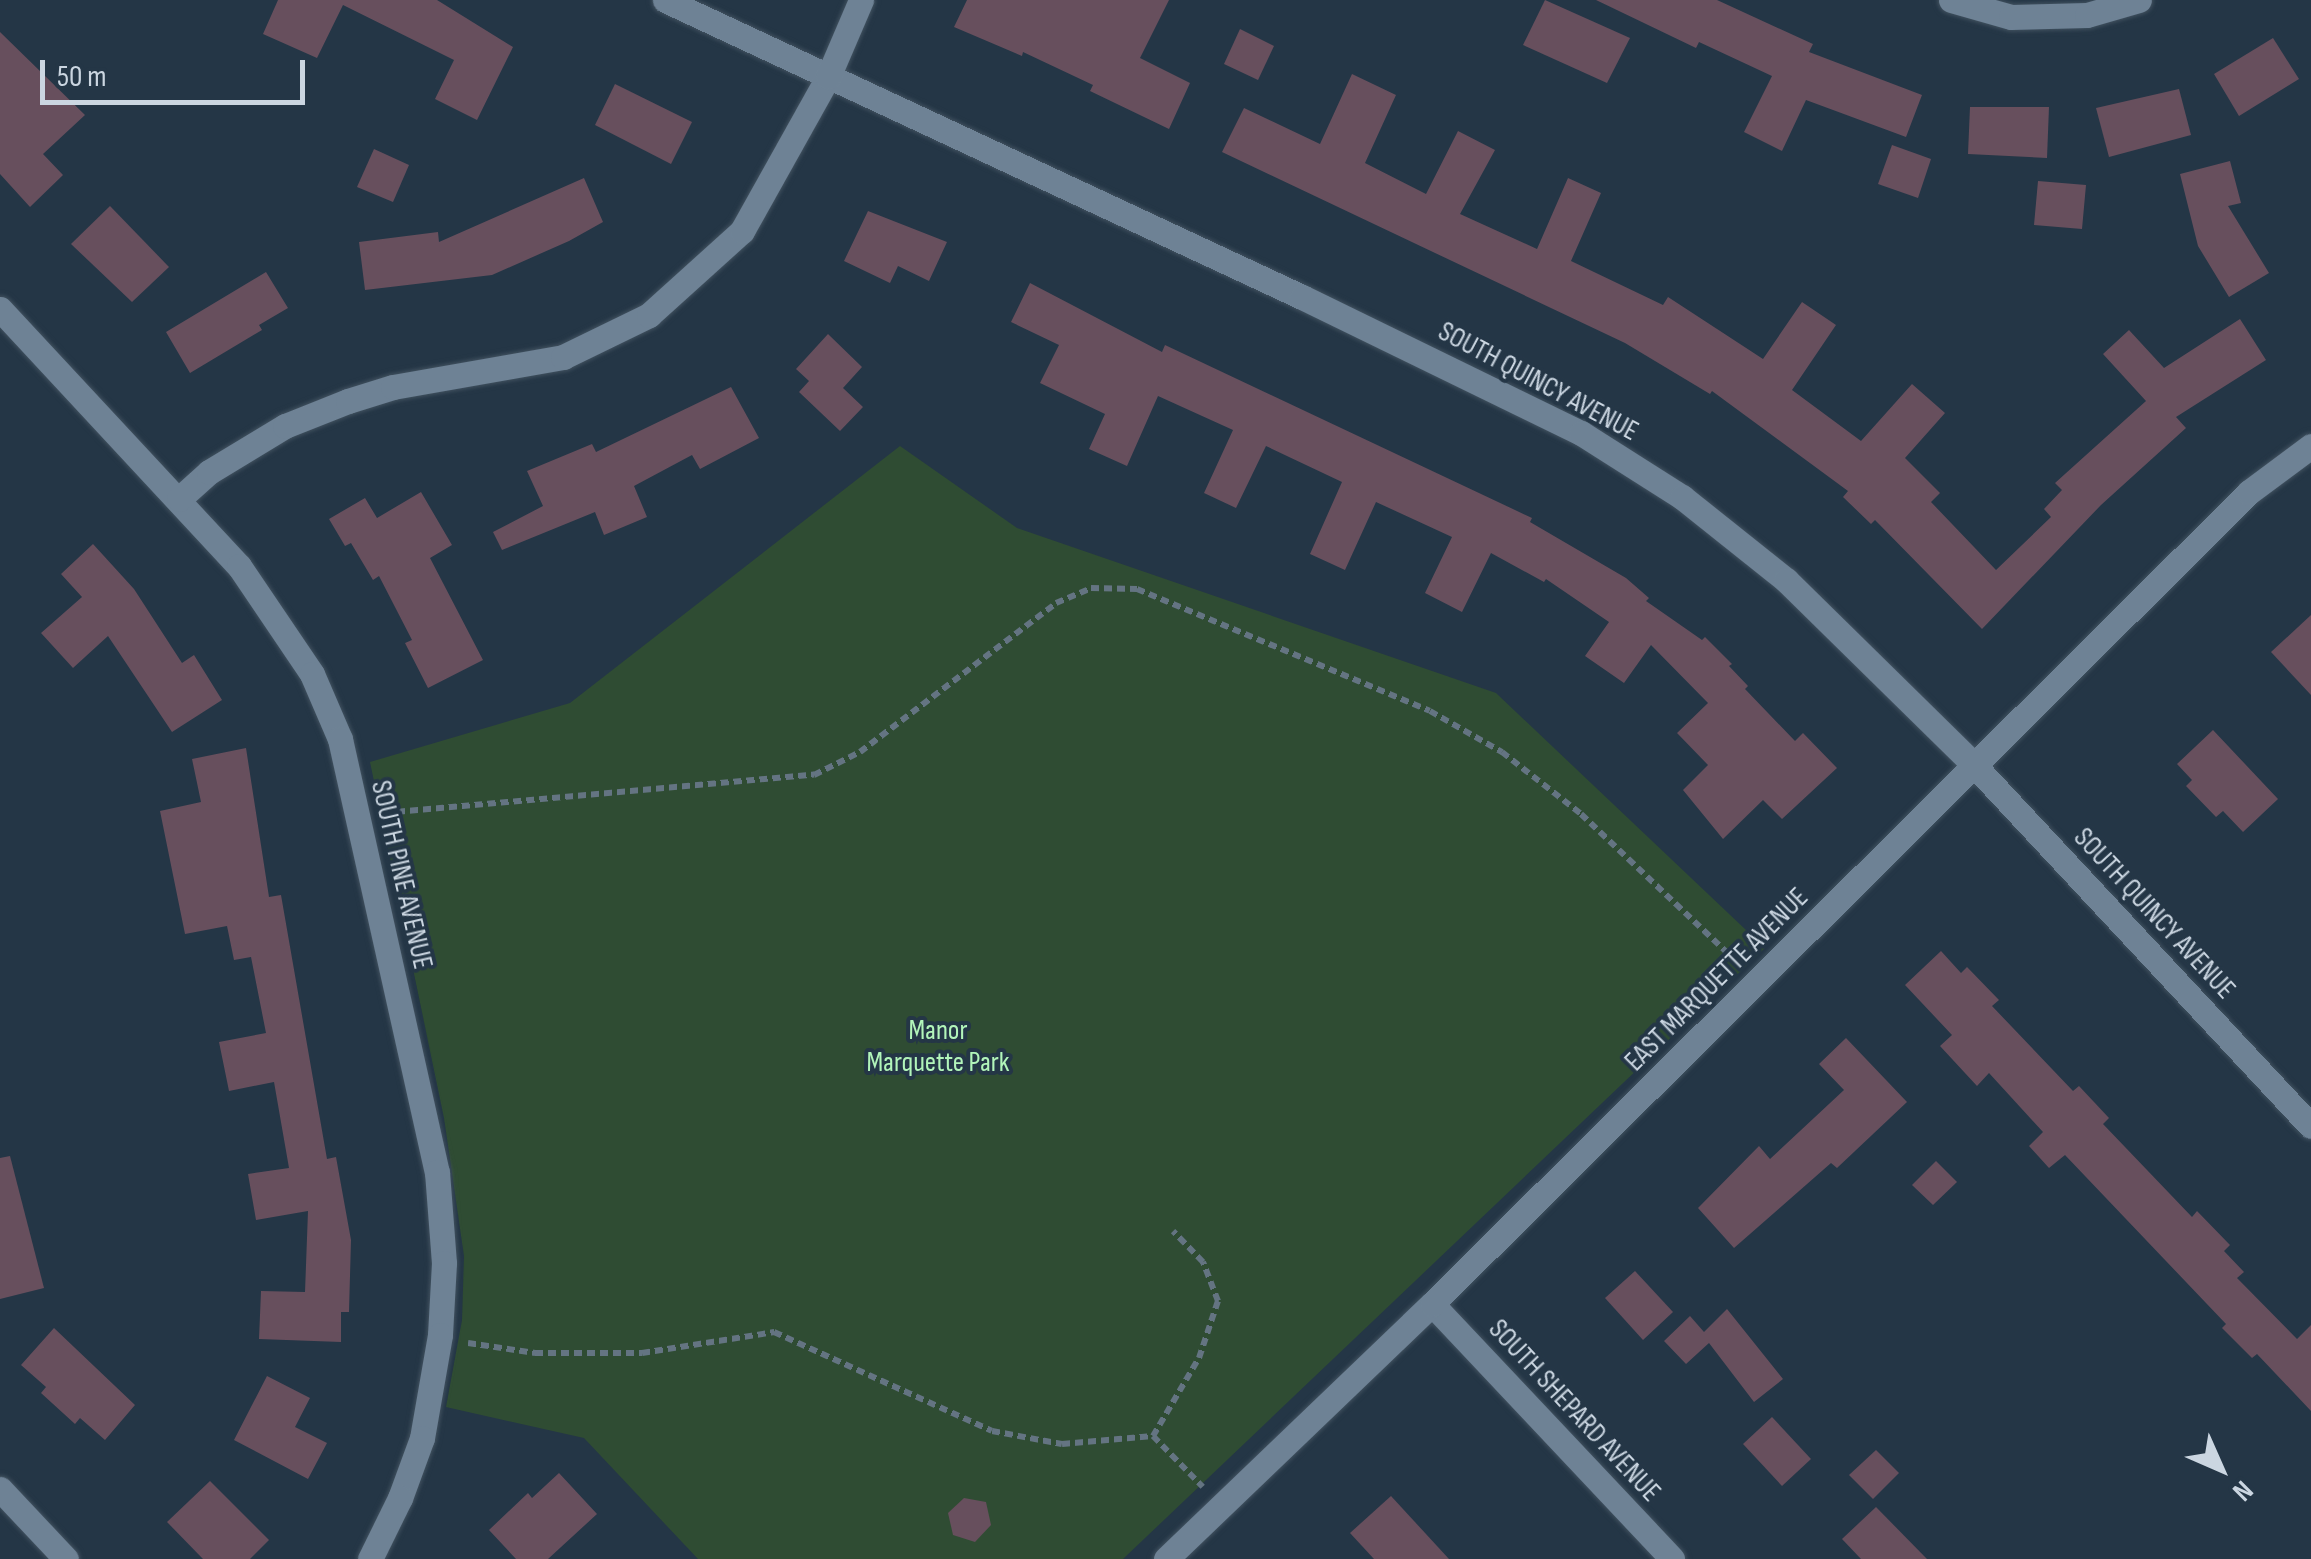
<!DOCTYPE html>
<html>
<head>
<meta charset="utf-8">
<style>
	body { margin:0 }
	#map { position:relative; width:2311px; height:1559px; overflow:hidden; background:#243646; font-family:"Sofia Sans Condensed",sans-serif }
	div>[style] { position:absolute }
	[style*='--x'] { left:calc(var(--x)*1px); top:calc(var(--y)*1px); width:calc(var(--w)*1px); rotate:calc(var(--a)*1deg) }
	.green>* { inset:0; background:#2f4c33 }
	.building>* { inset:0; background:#674f5d }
	.path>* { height:6px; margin-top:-3px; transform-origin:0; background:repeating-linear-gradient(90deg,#647482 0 8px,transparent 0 13px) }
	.roads { filter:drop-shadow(0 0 2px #41515f) drop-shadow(0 0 2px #41515f) }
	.minor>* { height:25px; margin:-12.5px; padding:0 12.5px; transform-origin:12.5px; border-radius:12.5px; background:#6e8295 }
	span { translate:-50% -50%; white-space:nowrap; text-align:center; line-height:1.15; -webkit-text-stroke:8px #243646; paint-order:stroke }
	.street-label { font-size:28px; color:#cbd6e1 }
	.park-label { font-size:28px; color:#b2f5ba }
	.north { position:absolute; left:2171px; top:1419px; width:100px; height:100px; -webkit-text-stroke:8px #243646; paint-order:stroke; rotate:135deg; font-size:28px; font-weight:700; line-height:40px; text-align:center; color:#cbd6e1 }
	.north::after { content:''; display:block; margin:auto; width:35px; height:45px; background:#cbd6e1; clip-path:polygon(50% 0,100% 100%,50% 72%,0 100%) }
	.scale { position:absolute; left:40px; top:60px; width:265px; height:45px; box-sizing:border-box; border:5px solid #cbd6e1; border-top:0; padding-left:12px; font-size:30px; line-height:35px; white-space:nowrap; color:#cbd6e1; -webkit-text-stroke:8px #243646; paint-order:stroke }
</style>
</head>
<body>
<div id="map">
	<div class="green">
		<i style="clip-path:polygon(900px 446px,1017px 528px,1496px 693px,1765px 948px,1123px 1559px,698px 1559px,584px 1438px,446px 1407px,462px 1320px,464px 1256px,444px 1118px,370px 762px,570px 703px)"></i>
	</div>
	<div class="building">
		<i style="clip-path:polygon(278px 0,437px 0,513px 47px,477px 120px,435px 99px,454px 60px,343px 5px,317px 58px,263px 34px)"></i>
		<i style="clip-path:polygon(967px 0,1169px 0,1140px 58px,1190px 83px,1169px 129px,1090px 91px,1093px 85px,1023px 52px,1022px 56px,954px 27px)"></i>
		<i style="clip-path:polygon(1545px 0,1630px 38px,1607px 83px,1523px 45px)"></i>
		<i style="clip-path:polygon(1596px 0,1717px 0,1813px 44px,1809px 52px,1922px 95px,1906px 137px,1806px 100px,1782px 151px,1744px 132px,1772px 76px,1699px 42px,1696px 48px)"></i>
		<i style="clip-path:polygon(1240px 29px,1274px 46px,1258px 80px,1224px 64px)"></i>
		<i style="clip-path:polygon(0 32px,85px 115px,43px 154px,63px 175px,30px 207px,0 174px)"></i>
		<i style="clip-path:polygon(2273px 38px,2299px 79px,2239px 116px,2214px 74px)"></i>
		<i style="clip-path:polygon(1352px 74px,1396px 95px,1365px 163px,1426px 194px,1458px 131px,1495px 150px,1460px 214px,1537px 249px,1568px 178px,1601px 193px,1571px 261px,1663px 305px,1668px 297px,1763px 359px,1802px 302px,1836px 325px,1792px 390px,1861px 441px,1912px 384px,1945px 413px,1905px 458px,1940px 493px,1931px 502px,1996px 570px,2051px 517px,2044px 509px,2062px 490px,2055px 483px,2146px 401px,2103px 354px,2129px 330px,2164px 368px,2240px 319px,2266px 360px,2176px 417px,2186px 428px,2101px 505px,1982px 629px,1875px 520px,1871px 524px,1843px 497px,1848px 491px,1712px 391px,1710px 394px,1625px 343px,1222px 152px,1244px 108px,1320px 144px)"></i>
		<i style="clip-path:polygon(615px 84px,692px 122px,671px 164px,595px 125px)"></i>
		<i style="clip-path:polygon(2179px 89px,2191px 135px,2109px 157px,2096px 108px)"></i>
		<i style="clip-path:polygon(1970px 107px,2049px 107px,2047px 158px,1968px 154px)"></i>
		<i style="clip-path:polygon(1892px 145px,1931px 159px,1918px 198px,1878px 184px)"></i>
		<i style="clip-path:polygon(374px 149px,409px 165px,393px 202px,357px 187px)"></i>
		<i style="clip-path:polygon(2230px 161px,2241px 203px,2228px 206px,2269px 273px,2229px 297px,2198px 246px,2180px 174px)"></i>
		<i style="clip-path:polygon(584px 178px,603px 222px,569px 241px,492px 275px,365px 290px,359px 242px,438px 232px,439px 242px)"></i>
		<i style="clip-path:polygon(2038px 181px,2086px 185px,2082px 229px,2034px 225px)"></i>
		<i style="clip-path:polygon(110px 206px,169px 267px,132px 302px,71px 244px)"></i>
		<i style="clip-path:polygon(868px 211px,947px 242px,929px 281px,898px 266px,890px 283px,844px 261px)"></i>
		<i style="clip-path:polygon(266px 272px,288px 308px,259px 325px,262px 330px,190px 373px,166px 332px)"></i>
		<i style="clip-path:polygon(1030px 283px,1162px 352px,1165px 345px,1532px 518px,1530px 522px,1626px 578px,1649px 598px,1646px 601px,1702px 640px,1705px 637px,1732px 664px,1729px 666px,1748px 686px,1745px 689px,1795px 741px,1803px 733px,1837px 768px,1782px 819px,1763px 800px,1723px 839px,1683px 790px,1708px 765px,1677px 733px,1708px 703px,1651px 645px,1624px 683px,1585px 656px,1609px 622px,1546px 579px,1544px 582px,1491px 553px,1462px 612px,1425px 593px,1452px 537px,1376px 502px,1345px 570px,1310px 554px,1342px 482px,1266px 446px,1236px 508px,1204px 493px,1233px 430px,1158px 396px,1127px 466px,1089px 449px,1105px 414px,1040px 383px,1059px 345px,1011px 322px)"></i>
		<i style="clip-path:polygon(828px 334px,862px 367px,843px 388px,863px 407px,840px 431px,799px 392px,809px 381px,796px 369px)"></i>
		<i style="clip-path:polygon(731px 387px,759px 438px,700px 469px,692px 455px,634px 486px,647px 517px,604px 535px,595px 512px,502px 550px,493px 532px,543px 506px,527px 471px,592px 444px,596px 452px)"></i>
		<i style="clip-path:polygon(421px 492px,452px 545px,430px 558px,483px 660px,428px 688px,405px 643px,412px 640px,379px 576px,373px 580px,351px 543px,345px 546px,329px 519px,365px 498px,377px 518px)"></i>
		<i style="clip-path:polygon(93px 544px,134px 589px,182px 663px,194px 655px,222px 700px,172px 732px,108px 636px,73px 668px,41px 633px,82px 597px,61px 574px)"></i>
		<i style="clip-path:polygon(2311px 615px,2311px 695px,2271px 652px)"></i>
		<i style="clip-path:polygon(2213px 730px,2278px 799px,2243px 832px,2223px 811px,2216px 817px,2186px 786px,2192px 780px,2177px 764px)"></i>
		<i style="clip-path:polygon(246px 748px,269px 897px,281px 895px,327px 1159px,336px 1157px,351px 1240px,349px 1312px,341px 1312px,341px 1342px,259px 1339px,261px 1291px,305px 1292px,308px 1211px,256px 1220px,248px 1174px,289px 1168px,274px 1082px,229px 1091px,219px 1042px,266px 1033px,251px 957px,234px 960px,227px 926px,185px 934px,160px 811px,201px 802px,192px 759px)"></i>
		<i style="clip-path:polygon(1941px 951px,1961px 973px,1967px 967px,1999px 1000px,1992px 1006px,2073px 1091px,2079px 1086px,2109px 1118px,2103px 1124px,2192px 1217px,2197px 1211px,2230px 1245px,2224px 1251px,2244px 1272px,2237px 1278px,2297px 1339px,2311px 1325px,2311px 1411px,2257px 1354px,2252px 1358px,2222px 1328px,2226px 1324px,2065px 1155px,2049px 1168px,2029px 1146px,2043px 1132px,1989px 1073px,1977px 1086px,1940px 1046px,1952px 1035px,1905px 985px)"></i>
		<i style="clip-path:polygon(1846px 1038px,1907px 1102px,1837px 1168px,1831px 1163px,1734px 1248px,1698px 1208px,1759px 1146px,1770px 1159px,1844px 1090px,1819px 1064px)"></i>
		<i style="clip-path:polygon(10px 1156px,44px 1288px,0 1299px,0 1158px)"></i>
		<i style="clip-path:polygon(1936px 1161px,1957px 1182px,1933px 1205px,1912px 1185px)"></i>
		<i style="clip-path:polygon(1635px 1271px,1673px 1312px,1643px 1340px,1605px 1298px)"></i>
		<i style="clip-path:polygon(1727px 1309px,1783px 1379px,1754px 1402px,1709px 1343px,1686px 1364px,1664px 1341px,1690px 1316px,1704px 1332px)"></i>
		<i style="clip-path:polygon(54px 1328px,135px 1405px,105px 1440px,80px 1418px,75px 1424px,41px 1393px,46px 1387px,21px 1365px)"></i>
		<i style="clip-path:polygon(267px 1376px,310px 1398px,295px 1427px,327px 1443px,308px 1479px,234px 1440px)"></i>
		<i style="clip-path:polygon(1772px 1417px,1811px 1459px,1782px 1486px,1743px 1444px)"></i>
		<i style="clip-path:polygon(1876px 1450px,1899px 1473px,1873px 1499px,1849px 1475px)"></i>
		<i style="clip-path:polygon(559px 1473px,597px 1514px,548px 1559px,516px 1559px,489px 1530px,528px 1493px,532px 1498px)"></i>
		<i style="clip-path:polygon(210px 1481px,269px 1540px,250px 1559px,203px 1559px,167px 1522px)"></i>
		<i style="clip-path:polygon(1391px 1496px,1449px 1559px,1374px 1559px,1350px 1533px)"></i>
		<i style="clip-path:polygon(964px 1498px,986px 1502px,991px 1525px,975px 1542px,953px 1535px,948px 1513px)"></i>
		<i style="clip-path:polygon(1876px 1507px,1927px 1559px,1861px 1559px,1842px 1539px)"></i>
	</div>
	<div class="path">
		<i style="--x:384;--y:813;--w:432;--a:-5.1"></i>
		<i style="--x:814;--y:775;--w:51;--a:-26.6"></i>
		<i style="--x:860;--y:752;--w:246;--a:-37.2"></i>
		<i style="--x:1056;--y:603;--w:38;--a:-23"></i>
		<i style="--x:1091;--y:588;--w:46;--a:1.2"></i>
		<i style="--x:1137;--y:589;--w:317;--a:22.6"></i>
		<i style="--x:1430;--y:711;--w:83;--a:29.7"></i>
		<i style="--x:1502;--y:752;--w:100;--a:38.1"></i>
		<i style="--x:1581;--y:814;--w:212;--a:43.5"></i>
		<i style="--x:468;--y:1343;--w:68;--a:8.5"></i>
		<i style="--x:535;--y:1353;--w:107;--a:0"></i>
		<i style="--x:642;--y:1353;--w:134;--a:-9"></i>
		<i style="--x:774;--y:1332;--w:239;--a:24.4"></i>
		<i style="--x:992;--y:1431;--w:71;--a:10.5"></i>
		<i style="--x:1062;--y:1444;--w:91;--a:-5"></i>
		<i style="--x:1153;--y:1436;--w:91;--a:-59.5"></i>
		<i style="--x:1199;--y:1358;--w:60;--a:-71.6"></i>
		<i style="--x:1218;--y:1301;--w:42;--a:-111"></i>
		<i style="--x:1203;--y:1262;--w:43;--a:-134.1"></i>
		<i style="--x:1153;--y:1436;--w:71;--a:45.6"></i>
	</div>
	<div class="roads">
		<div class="minor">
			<i style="--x:665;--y:0;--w:703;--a:25"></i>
			<i style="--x:1302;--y:297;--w:310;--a:26"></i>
			<i style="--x:1581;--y:433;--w:120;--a:32.4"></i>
			<i style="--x:1682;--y:497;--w:133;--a:38.6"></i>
			<i style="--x:1786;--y:580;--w:265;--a:44.5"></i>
			<i style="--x:1975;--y:766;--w:492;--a:47"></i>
			<i style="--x:1951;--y:0;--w:62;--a:15.8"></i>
			<i style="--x:2011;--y:17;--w:76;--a:-1.5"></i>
			<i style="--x:2087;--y:15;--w:54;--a:-16.1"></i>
			<i style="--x:0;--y:309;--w:351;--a:47.1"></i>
			<i style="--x:239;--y:566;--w:130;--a:55.9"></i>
			<i style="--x:312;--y:674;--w:71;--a:66.7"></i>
			<i style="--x:340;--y:739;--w:444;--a:77.4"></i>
			<i style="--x:437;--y:1172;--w:91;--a:85.6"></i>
			<i style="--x:444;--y:1263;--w:72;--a:93.2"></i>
			<i style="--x:440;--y:1335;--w:105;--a:99.9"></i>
			<i style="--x:422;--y:1438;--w:64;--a:110.1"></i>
			<i style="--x:400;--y:1498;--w:68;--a:116.2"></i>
			<i style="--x:179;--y:499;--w:40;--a:-42"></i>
			<i style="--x:209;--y:472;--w:89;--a:-31.2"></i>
			<i style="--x:285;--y:426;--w:68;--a:-21.6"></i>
			<i style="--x:348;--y:401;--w:47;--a:-17.3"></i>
			<i style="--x:393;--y:387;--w:173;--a:-10"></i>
			<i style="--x:563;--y:357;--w:96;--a:-26"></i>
			<i style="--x:649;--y:315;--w:125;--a:-42.1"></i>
			<i style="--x:742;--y:231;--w:176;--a:-60.8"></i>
			<i style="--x:828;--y:77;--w:84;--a:-66.8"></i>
			<i style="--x:1432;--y:1304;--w:350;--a:46.7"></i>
			<i style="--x:0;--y:1489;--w:96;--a:46.7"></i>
			<i style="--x:1166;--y:1559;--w:368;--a:-43.8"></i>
			<i style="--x:1432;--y:1304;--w:1152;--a:-44.82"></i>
			<i style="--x:2249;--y:492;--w:77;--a:-36.6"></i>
		</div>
	</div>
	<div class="street-label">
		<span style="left:1538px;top:382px;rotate:28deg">SOUTH QUINCY AVENUE</span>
		<span style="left:401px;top:875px;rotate:77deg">SOUTH PINE AVENUE</span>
		<span style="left:2154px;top:914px;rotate:47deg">SOUTH QUINCY AVENUE</span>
		<span style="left:1717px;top:980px;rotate:-45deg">EAST MARQUETTE AVENUE</span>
		<span style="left:1574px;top:1411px;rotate:47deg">SOUTH SHEPARD AVENUE</span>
	</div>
	<div class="park-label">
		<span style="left:938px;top:1047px">Manor<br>Marquette Park</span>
	</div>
	<div class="north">N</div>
	<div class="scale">50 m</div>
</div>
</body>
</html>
